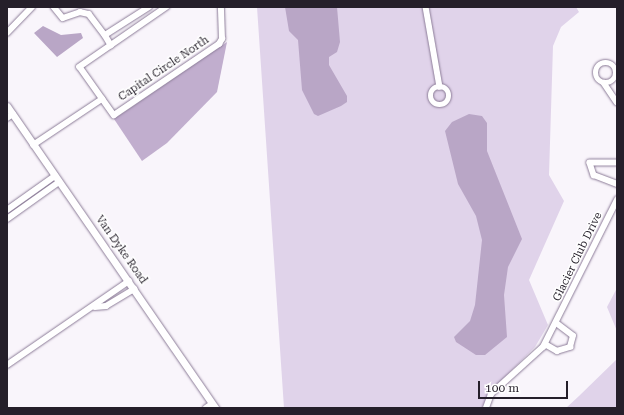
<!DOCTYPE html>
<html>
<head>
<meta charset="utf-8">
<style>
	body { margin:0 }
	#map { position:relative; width:624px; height:415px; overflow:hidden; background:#f9f5fb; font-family:"Roboto Serif",serif }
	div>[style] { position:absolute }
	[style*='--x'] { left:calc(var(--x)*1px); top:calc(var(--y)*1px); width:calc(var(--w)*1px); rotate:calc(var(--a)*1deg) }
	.green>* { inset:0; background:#e0d3ea }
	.forest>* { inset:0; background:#c1aece }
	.water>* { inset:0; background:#b9a6c6 }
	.roads { filter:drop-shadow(0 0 1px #8c7c98) drop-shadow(0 0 1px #8c7c98) }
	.minor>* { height:5.5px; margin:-2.75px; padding:0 2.75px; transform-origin:2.75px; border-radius:2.75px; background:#fff }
	.minor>.ring { margin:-2.75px; padding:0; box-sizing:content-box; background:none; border:5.5px solid #fff; border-radius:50% }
	.tertiary>* { height:7px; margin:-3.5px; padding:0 3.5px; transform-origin:3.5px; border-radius:3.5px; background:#fff }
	span { translate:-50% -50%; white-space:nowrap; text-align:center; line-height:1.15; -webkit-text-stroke:3px #fff; paint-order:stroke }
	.street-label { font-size:11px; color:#251f2a }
	.frame { position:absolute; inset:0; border:8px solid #251f2a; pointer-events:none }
	.scale { position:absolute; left:478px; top:381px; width:90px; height:18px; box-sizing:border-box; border:2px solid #251f2a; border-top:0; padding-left:5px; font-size:12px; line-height:14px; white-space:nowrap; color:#251f2a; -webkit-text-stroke:3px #fff; paint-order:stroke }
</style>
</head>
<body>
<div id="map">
	<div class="green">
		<i style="clip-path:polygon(257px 7px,576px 7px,579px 12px,561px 27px,553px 46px,549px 175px,564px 201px,529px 280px,548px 325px,535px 347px,488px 394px,482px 408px,284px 408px)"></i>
		<i style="clip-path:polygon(617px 288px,617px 331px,607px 307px)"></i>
		<i style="clip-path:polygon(617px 359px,617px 408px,566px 408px,579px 396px)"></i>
	</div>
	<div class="forest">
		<i style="clip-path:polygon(227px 42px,217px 92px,167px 143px,142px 161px,114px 119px)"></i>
	</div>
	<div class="water">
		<i style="clip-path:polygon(285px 7px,337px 7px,340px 42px,337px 52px,329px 57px,329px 65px,347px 96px,347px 102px,341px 106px,318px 116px,314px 114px,302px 90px,298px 40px,289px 31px)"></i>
		<i style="clip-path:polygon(43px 26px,61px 35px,81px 33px,83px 38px,57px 57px,34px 33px)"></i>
		<i style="clip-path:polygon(469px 114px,482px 116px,487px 123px,487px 151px,522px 239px,508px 267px,504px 295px,507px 337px,485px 355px,476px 355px,456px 342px,454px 337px,470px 321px,475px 305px,482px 240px,476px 216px,458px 184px,445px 131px,452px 122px)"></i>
	</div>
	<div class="roads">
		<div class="minor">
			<i style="--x:54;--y:7;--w:14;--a:51"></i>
			<i style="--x:63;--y:18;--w:18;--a:-19"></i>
			<i style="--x:80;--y:12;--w:9;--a:13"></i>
			<i style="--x:89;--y:14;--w:26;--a:53"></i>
			<i style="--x:105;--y:35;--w:52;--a:-32.5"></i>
			<i style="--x:167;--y:7;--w:106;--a:145.4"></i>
			<i style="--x:80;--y:67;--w:59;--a:54.7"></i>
			<i style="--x:114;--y:115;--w:127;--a:-34.1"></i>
			<i style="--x:219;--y:44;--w:6;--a:-59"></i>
			<i style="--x:222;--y:39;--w:32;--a:-92"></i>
			<i style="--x:426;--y:7;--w:81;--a:80.1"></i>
			<i style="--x:7;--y:33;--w:36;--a:-46"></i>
			<i style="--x:105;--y:35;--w:12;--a:59"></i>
			<i class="ring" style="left:596px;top:63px;width:14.5px;height:14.5px"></i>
			<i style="--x:604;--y:83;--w:23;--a:56"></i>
			<i class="ring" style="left:431px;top:87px;width:12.5px;height:12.5px"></i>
			<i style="--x:7;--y:118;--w:7;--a:-34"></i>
			<i style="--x:33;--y:145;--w:83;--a:-33.7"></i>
			<i style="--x:617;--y:163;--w:27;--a:180"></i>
			<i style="--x:590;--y:163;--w:13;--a:72"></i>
			<i style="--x:594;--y:175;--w:25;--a:21"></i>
			<i style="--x:7;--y:210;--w:59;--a:-35.3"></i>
			<i style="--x:7;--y:219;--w:64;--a:-35.4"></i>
			<i style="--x:95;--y:307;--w:11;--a:-5"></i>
			<i style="--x:106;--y:306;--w:33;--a:-31"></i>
			<i style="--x:545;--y:344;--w:14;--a:30"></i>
			<i style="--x:557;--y:351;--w:14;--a:-17"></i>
			<i style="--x:570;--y:347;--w:11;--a:-75"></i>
			<i style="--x:573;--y:336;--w:21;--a:-143"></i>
			<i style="--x:7;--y:365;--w:148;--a:-34.5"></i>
			<i style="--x:206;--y:408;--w:7;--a:-34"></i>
			<i style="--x:486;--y:408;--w:15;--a:-70"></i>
			<i style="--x:491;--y:394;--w:70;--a:-42.1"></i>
			<i style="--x:543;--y:347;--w:165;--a:-63.3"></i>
		</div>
		<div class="tertiary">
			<i style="--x:7;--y:106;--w:367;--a:55.4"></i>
		</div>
	</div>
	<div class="street-label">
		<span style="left:164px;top:69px;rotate:-34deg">Capital Circle North</span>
		<span style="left:121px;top:250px;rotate:55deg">Van Dyke Road</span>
		<span style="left:578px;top:257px;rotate:-64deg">Glacier Club Drive</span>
	</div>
	<div class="frame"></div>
	<div class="scale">100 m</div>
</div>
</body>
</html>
